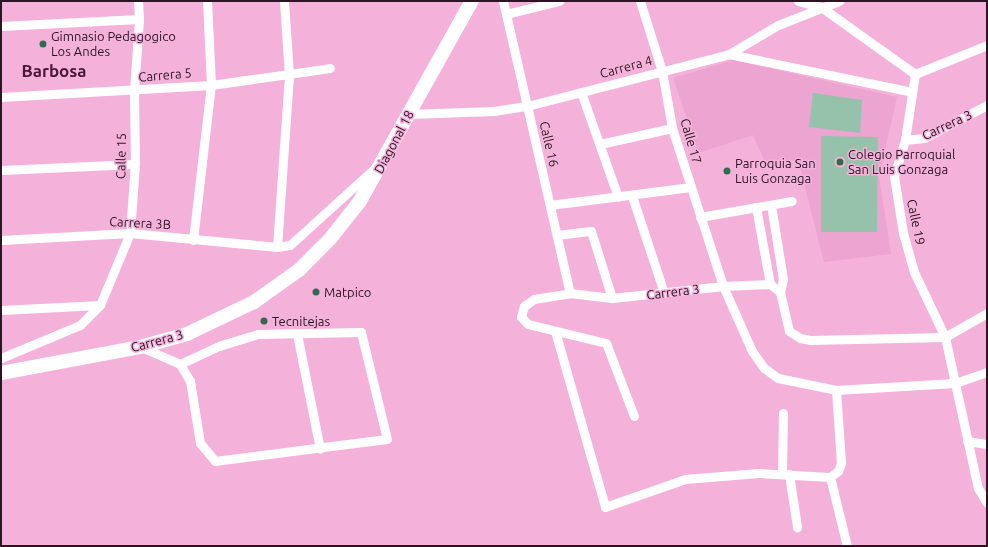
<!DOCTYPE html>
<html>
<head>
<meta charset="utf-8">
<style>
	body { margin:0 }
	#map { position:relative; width:988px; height:547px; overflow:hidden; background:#f4b2db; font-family:Ubuntu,sans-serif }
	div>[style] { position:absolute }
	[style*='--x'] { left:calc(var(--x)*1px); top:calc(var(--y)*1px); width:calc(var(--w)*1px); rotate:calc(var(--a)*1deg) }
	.built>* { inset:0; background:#eca4d0 }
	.green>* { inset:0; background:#96c2ab }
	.street>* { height:9px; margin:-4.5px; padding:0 4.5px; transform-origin:4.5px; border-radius:4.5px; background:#fff }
	.primary>* { height:14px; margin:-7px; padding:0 7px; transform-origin:7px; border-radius:7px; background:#fff }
	.dots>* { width:11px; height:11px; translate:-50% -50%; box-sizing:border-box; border:2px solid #f4b2db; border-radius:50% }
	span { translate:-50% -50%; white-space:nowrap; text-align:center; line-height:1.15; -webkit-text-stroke:3px #f4b2db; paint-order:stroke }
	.poi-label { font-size:13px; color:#2c1423 }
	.left { translate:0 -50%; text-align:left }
	.street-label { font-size:13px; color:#2c1423 }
	.district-label { font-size:17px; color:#4a163a; font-weight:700 }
	.frame { position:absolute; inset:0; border:2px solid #2c1423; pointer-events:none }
</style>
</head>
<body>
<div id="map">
	<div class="built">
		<i style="clip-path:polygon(733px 60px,897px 97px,879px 177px,891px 254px,824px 262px,798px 159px,766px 164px,753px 135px,699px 153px,673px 78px)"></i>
	</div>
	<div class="green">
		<i style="clip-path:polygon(813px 93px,862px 100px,860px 133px,809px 127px)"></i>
		<i style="clip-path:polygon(821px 136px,878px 137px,877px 232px,821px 232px)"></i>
	</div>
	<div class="street">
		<i style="--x:503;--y:1;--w:300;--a:77.1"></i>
		<i style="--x:640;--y:1;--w:73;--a:72.6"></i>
		<i style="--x:662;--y:71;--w:58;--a:80"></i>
		<i style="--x:672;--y:128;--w:166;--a:72.1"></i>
		<i style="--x:723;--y:286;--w:71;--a:66"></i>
		<i style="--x:752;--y:351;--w:21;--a:55"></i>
		<i style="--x:764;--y:368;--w:17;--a:36"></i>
		<i style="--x:778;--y:378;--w:59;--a:11.7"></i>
		<i style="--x:836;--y:390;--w:119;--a:-3.4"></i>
		<i style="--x:955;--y:383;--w:34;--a:-19"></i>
		<i style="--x:798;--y:1;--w:24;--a:15"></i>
		<i style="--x:821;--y:7;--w:115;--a:35.5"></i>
		<i style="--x:506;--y:14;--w:55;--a:-13.8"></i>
		<i style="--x:1;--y:26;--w:138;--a:-2.9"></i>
		<i style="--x:729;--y:54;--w:187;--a:11.7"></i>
		<i style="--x:915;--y:74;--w:67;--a:98.6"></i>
		<i style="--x:905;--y:140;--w:38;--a:107"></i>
		<i style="--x:894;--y:176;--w:58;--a:81"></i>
		<i style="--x:903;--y:233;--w:41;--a:74.2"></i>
		<i style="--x:914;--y:272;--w:72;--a:64.5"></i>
		<i style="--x:945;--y:337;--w:155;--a:77.7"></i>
		<i style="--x:978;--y:488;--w:17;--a:59"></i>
		<i style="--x:915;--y:74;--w:78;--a:-21.9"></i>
		<i style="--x:581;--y:92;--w:111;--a:70.6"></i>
		<i style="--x:1;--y:97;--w:210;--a:-3.3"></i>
		<i style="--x:211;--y:85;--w:120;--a:-8.1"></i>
		<i style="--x:409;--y:114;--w:85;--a:-2"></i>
		<i style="--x:494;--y:111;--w:33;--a:-9"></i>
		<i style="--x:527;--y:106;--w:209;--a:-14.4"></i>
		<i style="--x:729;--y:54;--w:57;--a:-30.6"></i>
		<i style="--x:778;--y:25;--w:66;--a:-21.5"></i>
		<i style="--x:905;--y:140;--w:19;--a:-6"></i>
		<i style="--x:924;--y:138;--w:71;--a:-27.6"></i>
		<i style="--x:600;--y:144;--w:74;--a:-12.5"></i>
		<i style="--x:1;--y:170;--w:134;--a:-2.6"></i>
		<i style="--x:632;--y:196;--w:102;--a:71.7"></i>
		<i style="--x:550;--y:205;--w:142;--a:-7.3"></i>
		<i style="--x:771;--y:205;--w:75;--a:80.8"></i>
		<i style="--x:783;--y:279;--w:13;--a:103"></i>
		<i style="--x:756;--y:207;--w:78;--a:79.7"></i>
		<i style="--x:700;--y:217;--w:93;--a:-9.9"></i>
		<i style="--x:557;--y:235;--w:34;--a:-7"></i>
		<i style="--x:591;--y:231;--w:70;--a:72.6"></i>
		<i style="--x:1;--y:240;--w:129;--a:-3.1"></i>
		<i style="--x:130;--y:233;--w:148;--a:5.4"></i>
		<i style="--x:277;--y:247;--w:13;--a:-9"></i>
		<i style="--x:290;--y:245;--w:115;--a:-42.2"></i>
		<i style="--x:193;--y:240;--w:156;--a:-83.4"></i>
		<i style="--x:211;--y:85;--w:84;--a:-92.7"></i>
		<i style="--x:277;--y:247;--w:172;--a:-86"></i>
		<i style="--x:289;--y:75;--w:74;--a:-93.9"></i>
		<i style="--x:1;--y:310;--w:99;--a:-2.9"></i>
		<i style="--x:555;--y:331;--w:183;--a:74.1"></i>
		<i style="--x:605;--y:507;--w:85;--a:-19.3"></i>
		<i style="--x:685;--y:479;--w:74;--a:-4.6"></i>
		<i style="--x:759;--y:473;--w:71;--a:3.2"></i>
		<i style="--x:297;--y:334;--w:117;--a:78.7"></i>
		<i style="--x:141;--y:347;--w:43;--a:23.6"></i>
		<i style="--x:180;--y:364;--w:20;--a:60"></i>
		<i style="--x:190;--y:381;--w:63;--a:80.8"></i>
		<i style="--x:200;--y:443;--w:23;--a:50"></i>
		<i style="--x:215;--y:461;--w:173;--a:-7.3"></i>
		<i style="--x:387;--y:439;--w:110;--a:-103.7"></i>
		<i style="--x:361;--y:332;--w:103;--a:178.9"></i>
		<i style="--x:258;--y:334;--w:39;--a:163"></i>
		<i style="--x:221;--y:345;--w:45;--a:155.1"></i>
		<i style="--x:1;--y:358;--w:86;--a:-22.7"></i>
		<i style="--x:80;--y:325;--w:28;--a:-45"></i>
		<i style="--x:100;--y:305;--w:78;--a:-67.4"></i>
		<i style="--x:130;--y:233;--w:69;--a:-85.9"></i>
		<i style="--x:135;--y:164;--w:73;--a:-90.8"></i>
		<i style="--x:134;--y:91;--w:72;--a:-86"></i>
		<i style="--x:139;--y:19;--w:18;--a:-93"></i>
		<i style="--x:634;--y:416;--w:78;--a:-111"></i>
		<i style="--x:606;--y:343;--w:80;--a:-166.3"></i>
		<i style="--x:528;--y:324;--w:10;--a:-135"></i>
		<i style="--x:521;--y:317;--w:11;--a:-75"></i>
		<i style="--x:524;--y:306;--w:12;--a:-35"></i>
		<i style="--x:534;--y:299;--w:36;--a:-9"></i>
		<i style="--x:570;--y:293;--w:42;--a:6.8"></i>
		<i style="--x:612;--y:298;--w:112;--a:-6.2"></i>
		<i style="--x:723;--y:286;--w:47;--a:-2.4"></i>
		<i style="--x:770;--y:284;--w:13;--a:39"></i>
		<i style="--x:780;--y:292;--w:40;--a:77"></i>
		<i style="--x:789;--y:331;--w:13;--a:32"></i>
		<i style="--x:800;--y:338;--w:10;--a:11"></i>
		<i style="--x:810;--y:340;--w:135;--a:-1.3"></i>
		<i style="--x:945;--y:337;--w:48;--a:-29.7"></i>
		<i style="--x:967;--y:441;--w:20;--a:9"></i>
		<i style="--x:782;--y:474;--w:61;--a:-89.1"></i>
		<i style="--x:789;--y:474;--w:54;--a:81.4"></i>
		<i style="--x:830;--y:477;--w:10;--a:-37"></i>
		<i style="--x:838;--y:471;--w:9;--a:-69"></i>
		<i style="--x:841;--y:463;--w:73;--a:-93.9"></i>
		<i style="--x:830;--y:477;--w:71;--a:76.2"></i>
	</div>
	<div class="primary">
		<i style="--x:1;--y:373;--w:141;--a:-10.6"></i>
		<i style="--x:140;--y:347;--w:49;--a:-15.5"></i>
		<i style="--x:187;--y:334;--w:74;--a:-25.5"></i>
		<i style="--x:254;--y:302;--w:55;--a:-35.4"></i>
		<i style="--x:299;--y:270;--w:44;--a:-45"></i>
		<i style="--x:330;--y:239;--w:48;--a:-51.7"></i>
		<i style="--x:360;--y:201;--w:229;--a:-60.8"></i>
	</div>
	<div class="dots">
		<i style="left:43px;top:44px;background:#336950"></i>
		<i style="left:840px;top:162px;background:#336950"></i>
		<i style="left:727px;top:171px;background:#336950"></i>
		<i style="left:316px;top:292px;background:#336950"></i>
		<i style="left:264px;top:321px;background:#336950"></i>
	</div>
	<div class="poi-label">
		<span class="left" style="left:51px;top:44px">Gimnasio Pedagogico<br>Los Andes</span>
		<span class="left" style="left:848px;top:162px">Colegio Parroquial<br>San Luis Gonzaga</span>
		<span class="left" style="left:735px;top:171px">Parroquia San<br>Luis Gonzaga</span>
		<span class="left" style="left:324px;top:292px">Matpico</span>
		<span class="left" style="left:272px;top:321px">Tecnitejas</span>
	</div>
	<div class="street-label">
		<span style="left:626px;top:67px;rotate:-15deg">Carrera 4</span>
		<span style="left:165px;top:75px;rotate:-5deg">Carrera 5</span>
		<span style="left:947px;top:125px;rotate:-25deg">Carrera 3</span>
		<span style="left:691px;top:141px;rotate:74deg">Calle 17</span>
		<span style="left:394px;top:142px;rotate:-62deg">Diagonal 18</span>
		<span style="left:549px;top:144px;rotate:77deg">Calle 16</span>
		<span style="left:121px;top:156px;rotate:-89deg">Calle 15</span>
		<span style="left:916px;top:222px;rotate:78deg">Calle 19</span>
		<span style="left:140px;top:223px;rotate:3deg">Carrera 3B</span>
		<span style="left:673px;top:292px;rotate:-7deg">Carrera 3</span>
		<span style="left:157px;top:341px;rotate:-15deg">Carrera 3</span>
	</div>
	<div class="district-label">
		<span style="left:54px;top:71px">Barbosa</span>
	</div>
	<div class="frame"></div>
</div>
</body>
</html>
